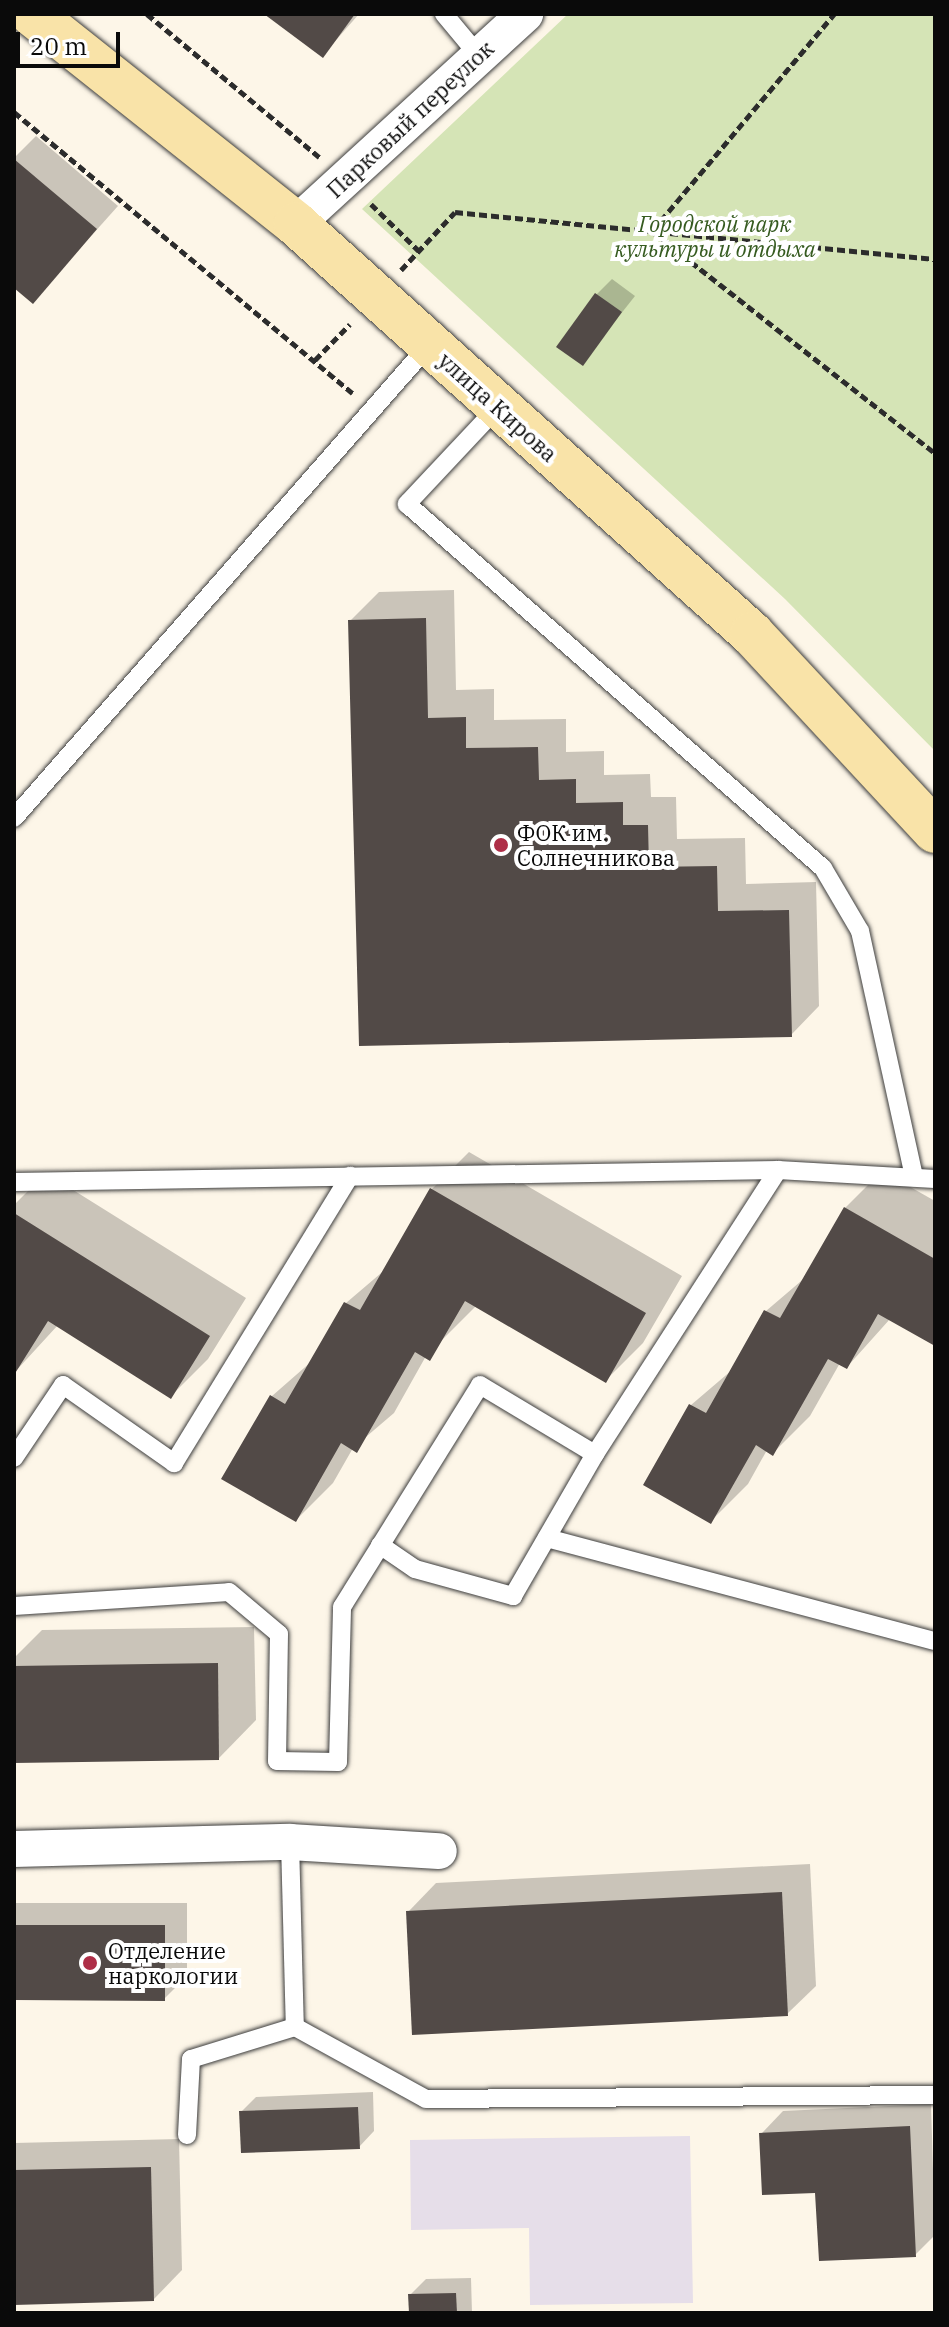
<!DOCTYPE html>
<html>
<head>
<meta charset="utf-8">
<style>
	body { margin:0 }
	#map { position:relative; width:949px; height:2327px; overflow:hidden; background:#fdf6e8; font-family:"IBM Plex Serif",serif }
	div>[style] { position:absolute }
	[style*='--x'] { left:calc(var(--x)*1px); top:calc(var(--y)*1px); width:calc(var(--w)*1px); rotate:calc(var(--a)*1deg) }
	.industrial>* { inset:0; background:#e6dee9 }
	.green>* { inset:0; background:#d5e4b6 }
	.shadow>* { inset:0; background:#0003 }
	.building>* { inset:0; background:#524a47 }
	.path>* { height:5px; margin-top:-2.5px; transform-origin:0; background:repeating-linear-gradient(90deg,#2c2c2c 0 8px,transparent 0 12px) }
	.roads { filter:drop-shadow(0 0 2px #3d3d3d) drop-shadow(0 0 2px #3d3d3d) }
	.service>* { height:18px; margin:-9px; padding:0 9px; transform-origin:9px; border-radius:9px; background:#fff }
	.minor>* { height:36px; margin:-18px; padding:0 18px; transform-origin:18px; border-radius:18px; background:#fff }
	.secondary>* { height:44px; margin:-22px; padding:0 22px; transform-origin:22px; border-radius:22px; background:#f9e3a8 }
	.dots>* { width:22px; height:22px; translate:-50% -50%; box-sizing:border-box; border:4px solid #fff; border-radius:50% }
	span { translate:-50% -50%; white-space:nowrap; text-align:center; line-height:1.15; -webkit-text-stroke:8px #fff; paint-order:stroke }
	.street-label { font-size:22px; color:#0a0a0a }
	.park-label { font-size:22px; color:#365b20; font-style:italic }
	.poi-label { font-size:22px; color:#0a0a0a }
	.left { translate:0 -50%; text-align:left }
	.frame { position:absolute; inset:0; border:16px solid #0a0a0a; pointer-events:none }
	.scale { position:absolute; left:16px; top:32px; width:104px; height:36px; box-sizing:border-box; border:4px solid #0a0a0a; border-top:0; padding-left:10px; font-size:24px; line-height:28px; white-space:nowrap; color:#0a0a0a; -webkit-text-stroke:6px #fff; paint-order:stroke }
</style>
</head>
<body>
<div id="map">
	<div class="industrial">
		<i style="clip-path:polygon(690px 2136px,693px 2303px,530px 2305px,529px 2228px,411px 2230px,410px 2140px)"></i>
	</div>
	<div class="green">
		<i style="clip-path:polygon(568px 14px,935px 14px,935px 751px,785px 599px,362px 209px)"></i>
	</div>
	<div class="shadow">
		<i style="clip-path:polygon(267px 14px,359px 14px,323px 55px)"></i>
		<i style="clip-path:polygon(36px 136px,118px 206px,33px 301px,14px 285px,14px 158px)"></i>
		<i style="clip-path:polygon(612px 279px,635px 296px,582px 363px,596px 295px)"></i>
		<i style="clip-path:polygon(454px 590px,456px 690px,494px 689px,494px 720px,566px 719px,566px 752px,604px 751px,604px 775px,650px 774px,651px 797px,676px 797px,677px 839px,745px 838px,746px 884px,816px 882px,819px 1006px,791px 1035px,361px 1044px,350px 621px,379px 592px)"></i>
		<i style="clip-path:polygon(469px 1152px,682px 1276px,643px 1343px,606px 1380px,476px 1306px,426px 1356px,394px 1413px,353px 1448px,333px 1483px,296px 1520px,224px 1479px,272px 1396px,312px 1361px,346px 1303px,387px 1268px,432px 1189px)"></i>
		<i style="clip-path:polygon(882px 1171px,935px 1201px,935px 1344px,890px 1319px,847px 1367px,840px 1363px,810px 1416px,773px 1453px,767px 1450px,748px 1484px,711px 1521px,691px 1405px,732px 1370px,766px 1311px,807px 1276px,845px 1208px)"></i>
		<i style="clip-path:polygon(46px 1173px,246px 1298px,208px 1359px,171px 1396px,58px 1325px,14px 1373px,14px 1205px)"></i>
		<i style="clip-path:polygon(254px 1627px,256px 1720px,219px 1758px,14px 1761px,14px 1658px,42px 1630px)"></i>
		<i style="clip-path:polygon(810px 1864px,816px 1986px,787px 2014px,408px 1912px,436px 1883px)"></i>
		<i style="clip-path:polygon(14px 1903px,187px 1903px,187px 1976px,164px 1999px,14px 1998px)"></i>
		<i style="clip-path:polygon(373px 2092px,374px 2131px,359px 2147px,241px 2112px,256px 2097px)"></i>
		<i style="clip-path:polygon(931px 2104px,935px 2235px,915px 2255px,817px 2191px,761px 2134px,783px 2111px)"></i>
		<i style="clip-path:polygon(179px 2139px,182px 2270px,154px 2299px,14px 2303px,14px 2143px)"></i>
		<i style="clip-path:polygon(471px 2278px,472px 2313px,411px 2313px,410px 2295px,426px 2279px)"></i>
	</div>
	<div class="building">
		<i style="clip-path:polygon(264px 14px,355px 14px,323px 58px)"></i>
		<i style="clip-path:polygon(14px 159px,97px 229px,33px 304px,14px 288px)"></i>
		<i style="clip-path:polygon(595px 293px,622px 312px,583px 366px,556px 347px)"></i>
		<i style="clip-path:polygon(426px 618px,428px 718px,466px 717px,466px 748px,538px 747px,539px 780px,576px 779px,576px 803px,623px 802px,623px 825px,648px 825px,649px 867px,717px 866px,718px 911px,789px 910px,792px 1037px,359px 1046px,348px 620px)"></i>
		<i style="clip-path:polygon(430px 1188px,646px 1313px,606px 1383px,465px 1301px,430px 1361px,415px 1352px,357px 1453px,341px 1443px,296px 1522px,221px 1479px,270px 1395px,285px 1404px,344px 1302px,360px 1310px)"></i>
		<i style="clip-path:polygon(844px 1207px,935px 1259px,935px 1346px,878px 1314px,847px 1369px,828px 1359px,773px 1456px,756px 1445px,711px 1524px,643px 1485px,689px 1404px,706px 1413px,764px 1310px,780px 1318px)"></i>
		<i style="clip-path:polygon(14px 1213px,210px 1336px,171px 1399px,48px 1321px,14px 1375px)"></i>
		<i style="clip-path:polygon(218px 1663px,219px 1760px,14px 1763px,14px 1666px)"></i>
		<i style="clip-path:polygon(782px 1892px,788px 2016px,412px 2035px,406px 1911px)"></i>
		<i style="clip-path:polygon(14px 1925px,165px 1925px,165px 2001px,14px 2000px)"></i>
		<i style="clip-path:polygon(358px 2107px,360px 2149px,241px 2153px,239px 2111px)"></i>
		<i style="clip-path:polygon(910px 2126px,916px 2257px,819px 2261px,815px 2193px,762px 2195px,759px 2133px)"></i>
		<i style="clip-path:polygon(151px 2167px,154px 2301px,14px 2305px,14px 2170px)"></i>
		<i style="clip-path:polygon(456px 2293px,457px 2313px,409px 2313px,408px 2294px)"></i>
	</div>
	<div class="path">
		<i style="--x:147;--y:14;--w:224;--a:39.7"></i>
		<i style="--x:14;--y:112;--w:440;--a:39.7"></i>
		<i style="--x:371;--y:204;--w:67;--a:44.4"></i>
		<i style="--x:653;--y:230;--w:282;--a:-50"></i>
		<i style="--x:653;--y:232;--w:358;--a:38.1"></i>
		<i style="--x:401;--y:270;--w:79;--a:-47"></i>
		<i style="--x:455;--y:212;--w:482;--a:5.6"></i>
		<i style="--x:315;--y:360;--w:50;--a:-45.8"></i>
	</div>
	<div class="roads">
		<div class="service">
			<i style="--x:444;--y:14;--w:55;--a:50.2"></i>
			<i style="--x:497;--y:408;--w:132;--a:133.2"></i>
			<i style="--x:407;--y:504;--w:553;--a:41.19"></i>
			<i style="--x:823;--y:868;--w:73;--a:59.6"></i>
			<i style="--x:860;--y:931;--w:252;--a:77.6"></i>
			<i style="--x:14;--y:818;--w:629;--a:-48.74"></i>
			<i style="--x:14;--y:1182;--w:764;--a:-0.9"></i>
			<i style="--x:778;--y:1170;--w:157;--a:3.3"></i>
			<i style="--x:14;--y:1458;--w:88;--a:-56.1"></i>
			<i style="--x:63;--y:1385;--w:136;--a:35.1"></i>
			<i style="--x:174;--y:1463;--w:337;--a:-58.5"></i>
			<i style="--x:547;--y:1538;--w:401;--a:14.9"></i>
			<i style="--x:380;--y:1545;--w:42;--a:34.4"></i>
			<i style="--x:415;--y:1569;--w:102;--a:15.4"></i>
			<i style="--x:513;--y:1596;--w:164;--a:-60"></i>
			<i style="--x:14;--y:1606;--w:215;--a:-3.7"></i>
			<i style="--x:229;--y:1592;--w:65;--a:40"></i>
			<i style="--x:279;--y:1634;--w:127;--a:90.9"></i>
			<i style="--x:277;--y:1761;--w:61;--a:0.9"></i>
			<i style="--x:338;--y:1762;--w:155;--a:-88.5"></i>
			<i style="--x:342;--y:1607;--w:261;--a:-58.1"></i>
			<i style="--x:480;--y:1385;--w:134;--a:31"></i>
			<i style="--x:595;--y:1454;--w:338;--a:-57.2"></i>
			<i style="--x:290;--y:1842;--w:185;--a:88.5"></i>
			<i style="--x:295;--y:2027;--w:149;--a:28.8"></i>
			<i style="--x:426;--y:2099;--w:509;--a:-0.45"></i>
			<i style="--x:187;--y:2135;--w:76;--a:-87"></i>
			<i style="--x:191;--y:2059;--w:109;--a:-17.1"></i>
		</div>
		<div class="minor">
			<i style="--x:296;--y:224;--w:311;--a:-42.5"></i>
			<i style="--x:14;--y:1849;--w:276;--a:-1.5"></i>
			<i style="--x:290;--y:1842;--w:149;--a:3.5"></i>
		</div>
		<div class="secondary">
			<i style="--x:32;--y:14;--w:337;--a:38.5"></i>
			<i style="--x:296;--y:224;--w:613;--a:41.96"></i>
			<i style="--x:752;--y:634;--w:269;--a:47.1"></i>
		</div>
	</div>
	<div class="dots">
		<i style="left:501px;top:845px;background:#ae2e47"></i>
		<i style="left:90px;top:1963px;background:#ae2e47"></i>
	</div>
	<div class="street-label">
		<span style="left:410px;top:119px;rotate:-43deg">Парковый переулок</span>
		<span style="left:498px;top:407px;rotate:42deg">улица Кирова</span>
	</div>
	<div class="park-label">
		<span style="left:715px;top:236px">Городской парк<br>культуры и отдыха</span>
	</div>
	<div class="poi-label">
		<span class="left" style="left:517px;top:845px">ФОК им.<br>Солнечникова</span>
		<span class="left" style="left:108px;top:1963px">Отделение<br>наркологии</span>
	</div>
	<div class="frame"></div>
	<div class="scale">20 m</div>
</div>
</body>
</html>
